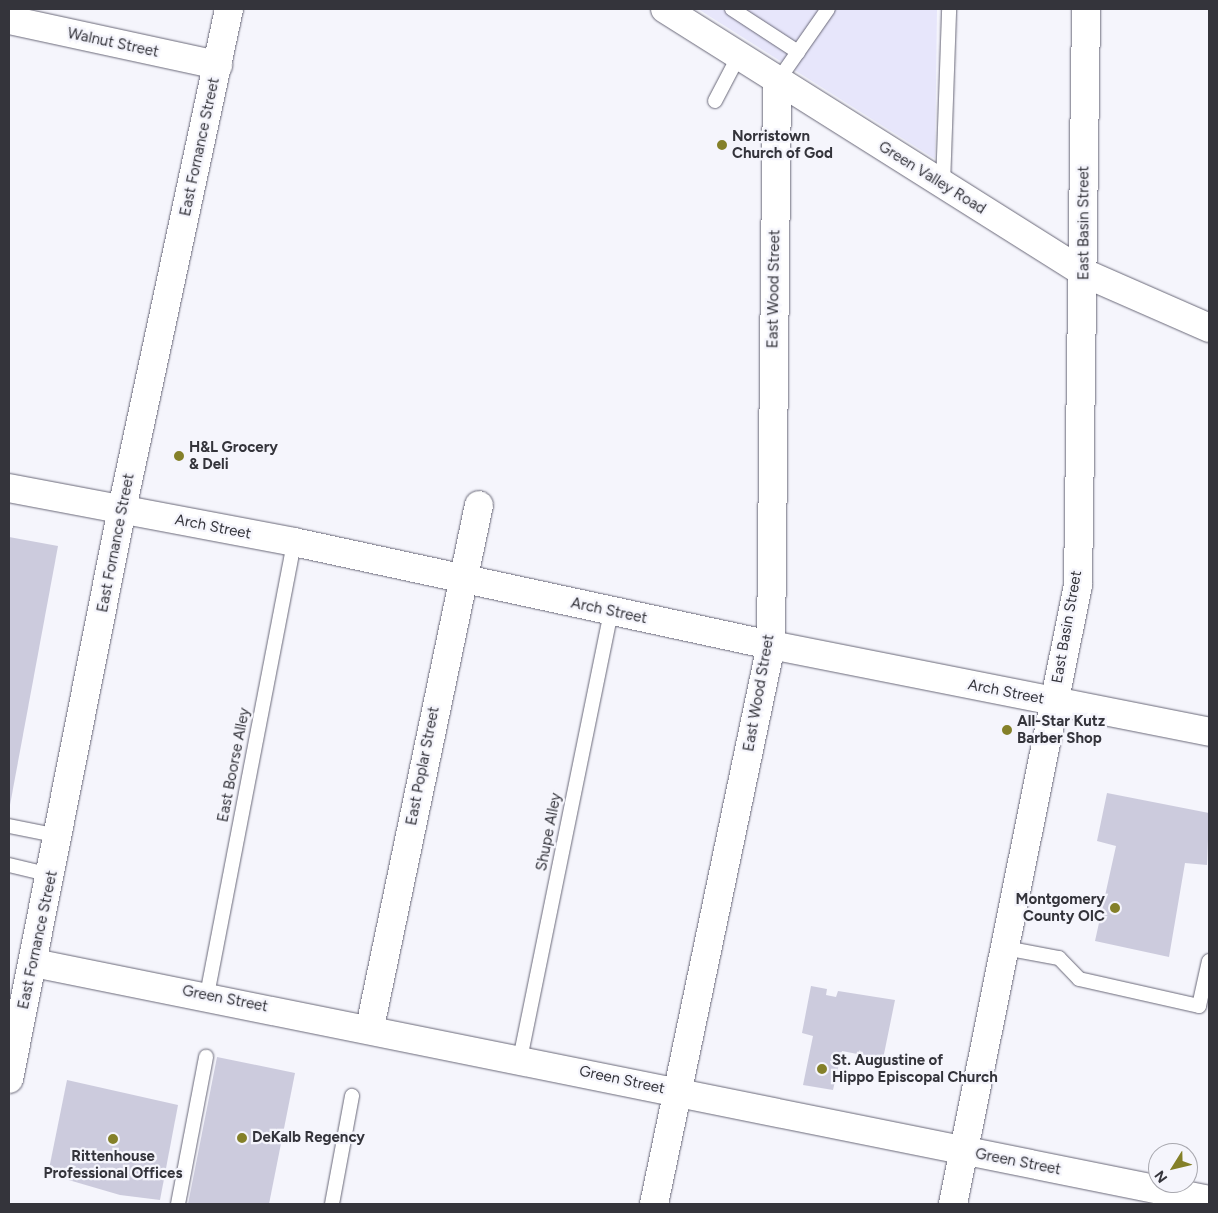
<!DOCTYPE html>
<html>
<head>
<meta charset="utf-8">
<style>
	body { margin:0 }
	#map { position:relative; width:1218px; height:1213px; overflow:hidden; background:#f5f5fc; font-family:Figtree,sans-serif }
	div>[style] { position:absolute }
	[style*='--x'] { left:calc(var(--x)*1px); top:calc(var(--y)*1px); width:calc(var(--w)*1px); rotate:calc(var(--a)*1deg) }
	.built>* { inset:0; background:#e7e6fb }
	.building>* { inset:0; background:#cccbdd }
	.roads { filter:drop-shadow(0 0 1px #696878) drop-shadow(0 0 1px #696878) }
	.lane>* { height:14px; margin:-7px; padding:0 7px; transform-origin:7px; border-radius:7px; background:#fff }
	.street>* { height:28px; margin:-14px; padding:0 14px; transform-origin:14px; border-radius:14px; background:#fff }
	.secondary>* { height:28px; margin:-14px; padding:0 14px; transform-origin:14px; border-radius:14px; background:#fff }
	.dots>* { width:14px; height:14px; translate:-50% -50%; box-sizing:border-box; border:2px solid #f5f5fc; border-radius:50% }
	span { translate:-50% -50%; white-space:nowrap; text-align:center; line-height:1.15; -webkit-text-stroke:4.5px #f5f5fc; paint-order:stroke }
	.street-label { font-size:15px; color:#34343b }
	.poi-label { font-size:15px; color:#34343b; font-weight:700 }
	.left { translate:0 -50%; text-align:left }
	.right { translate:-100% -50%; text-align:right }
	.frame { position:absolute; inset:0; border:10px solid #34343b; pointer-events:none }
	.north { position:absolute; left:1148px; top:1143px; width:50px; height:50px; box-sizing:border-box; background:#f5f5fc; border:1px solid #a8a8af; border-radius:50%; rotate:234deg; font-size:14px; font-weight:700; line-height:20px; text-align:center; color:#34343b }
	.north::after { content:''; display:block; margin:auto; width:18px; height:22px; background:#848029; clip-path:polygon(50% 0,100% 100%,50% 72%,0 100%) }
</style>
</head>
<body>
<div id="map">
	<div class="built">
		<i style="clip-path:polygon(698px 9px,937px 9px,935px 159px)"></i>
	</div>
	<div class="building">
		<i style="clip-path:polygon(9px 537px,58px 546px,10px 805px,9px 805px)"></i>
		<i style="clip-path:polygon(1107px 793px,1209px 813px,1207px 865px,1185px 863px,1169px 957px,1095px 941px,1116px 846px,1097px 841px)"></i>
		<i style="clip-path:polygon(811px 986px,827px 989px,826px 995px,836px 997px,838px 991px,895px 1000px,883px 1059px,842px 1051px,833px 1090px,803px 1085px,813px 1036px,802px 1033px)"></i>
		<i style="clip-path:polygon(217px 1057px,295px 1073px,269px 1204px,188px 1204px)"></i>
		<i style="clip-path:polygon(67px 1080px,178px 1105px,160px 1200px,120px 1195px,48px 1174px)"></i>
	</div>
	<div class="roads">
		<div class="lane">
			<i style="--x:732;--y:9;--w:79;--a:33.1"></i>
			<i style="--x:777;--y:82;--w:89;--a:-55.1"></i>
			<i style="--x:715;--y:101;--w:50;--a:-62.4"></i>
			<i style="--x:943;--y:185;--w:176;--a:-88"></i>
			<i style="--x:9;--y:826;--w:51;--a:11.3"></i>
			<i style="--x:9;--y:865;--w:43;--a:13.4"></i>
			<i style="--x:1005;--y:948;--w:55;--a:10.5"></i>
			<i style="--x:1059;--y:958;--w:29;--a:46"></i>
			<i style="--x:1079;--y:979;--w:123;--a:12.7"></i>
			<i style="--x:1199;--y:1006;--w:46;--a:-77.5"></i>
			<i style="--x:207;--y:995;--w:461;--a:-79.1"></i>
			<i style="--x:520;--y:1059;--w:457;--a:-78.5"></i>
			<i style="--x:178;--y:1204;--w:150;--a:-79.2"></i>
			<i style="--x:332;--y:1204;--w:110;--a:-79.5"></i>
		</div>
		<div class="street">
			<i style="--x:665;--y:9;--w:495;--a:32.2"></i>
			<i style="--x:1084;--y:273;--w:137;--a:23.7"></i>
			<i style="--x:9;--y:20;--w:214;--a:12.2"></i>
			<i style="--x:34;--y:963;--w:1199;--a:11.4"></i>
			<i style="--x:370;--y:1027;--w:533;--a:-78.21"></i>
			<i style="--x:654;--y:1204;--w:571;--a:-78.18"></i>
			<i style="--x:771;--y:645;--w:563;--a:-89.39"></i>
			<i style="--x:953;--y:1204;--w:631;--a:-78.58"></i>
			<i style="--x:1078;--y:585;--w:576;--a:-89.2"></i>
		</div>
		<div class="secondary">
			<i style="--x:9;--y:488;--w:290;--a:10.7"></i>
			<i style="--x:294;--y:542;--w:488;--a:12.2"></i>
			<i style="--x:771;--y:645;--w:447;--a:11.2"></i>
			<i style="--x:9;--y:1079;--w:581;--a:-78.79"></i>
			<i style="--x:122;--y:509;--w:511;--a:-77.92"></i>
		</div>
	</div>
	<div class="dots">
		<i style="left:722px;top:145px;background:#848029"></i>
		<i style="left:179px;top:456px;background:#848029"></i>
		<i style="left:1007px;top:730px;background:#848029"></i>
		<i style="left:1115px;top:908px;background:#848029"></i>
		<i style="left:822px;top:1069px;background:#848029"></i>
		<i style="left:242px;top:1138px;background:#848029"></i>
		<i style="left:113px;top:1139px;background:#848029"></i>
	</div>
	<div class="street-label">
		<span style="left:113px;top:43px;rotate:12deg">Walnut Street</span>
		<span style="left:200px;top:147px;rotate:-78deg">East Fornance Street</span>
		<span style="left:932px;top:178px;rotate:32deg">Green Valley Road</span>
		<span style="left:1084px;top:223px;rotate:-90deg">East Basin Street</span>
		<span style="left:774px;top:289px;rotate:-89deg">East Wood Street</span>
		<span style="left:213px;top:527px;rotate:11deg">Arch Street</span>
		<span style="left:116px;top:543px;rotate:-79deg">East Fornance Street</span>
		<span style="left:609px;top:611px;rotate:12deg">Arch Street</span>
		<span style="left:1067px;top:627px;rotate:-80deg">East Basin Street</span>
		<span style="left:1006px;top:692px;rotate:11deg">Arch Street</span>
		<span style="left:759px;top:693px;rotate:-80deg">East Wood Street</span>
		<span style="left:234px;top:765px;rotate:-79deg">East Boorse Alley</span>
		<span style="left:423px;top:766px;rotate:-79deg">East Poplar Street</span>
		<span style="left:549px;top:832px;rotate:-79deg">Shupe Alley</span>
		<span style="left:38px;top:940px;rotate:-78deg">East Fornance Street</span>
		<span style="left:225px;top:999px;rotate:11deg">Green Street</span>
		<span style="left:622px;top:1080px;rotate:12deg">Green Street</span>
		<span style="left:1018px;top:1162px;rotate:11deg">Green Street</span>
	</div>
	<div class="poi-label">
		<span class="left" style="left:732px;top:145px">Norristown<br>Church of God</span>
		<span class="left" style="left:189px;top:456px">H&amp;L Grocery<br>&amp; Deli</span>
		<span class="left" style="left:1017px;top:730px">All-Star Kutz<br>Barber Shop</span>
		<span class="right" style="left:1105px;top:908px">Montgomery<br>County OIC</span>
		<span class="left" style="left:832px;top:1069px">St. Augustine of<br>Hippo Episcopal Church</span>
		<span class="left" style="left:252px;top:1138px">DeKalb Regency</span>
		<span style="left:113px;top:1165px">Rittenhouse<br>Professional Offices</span>
	</div>
	<div class="frame"></div>
	<div class="north">N</div>
</div>
</body>
</html>
